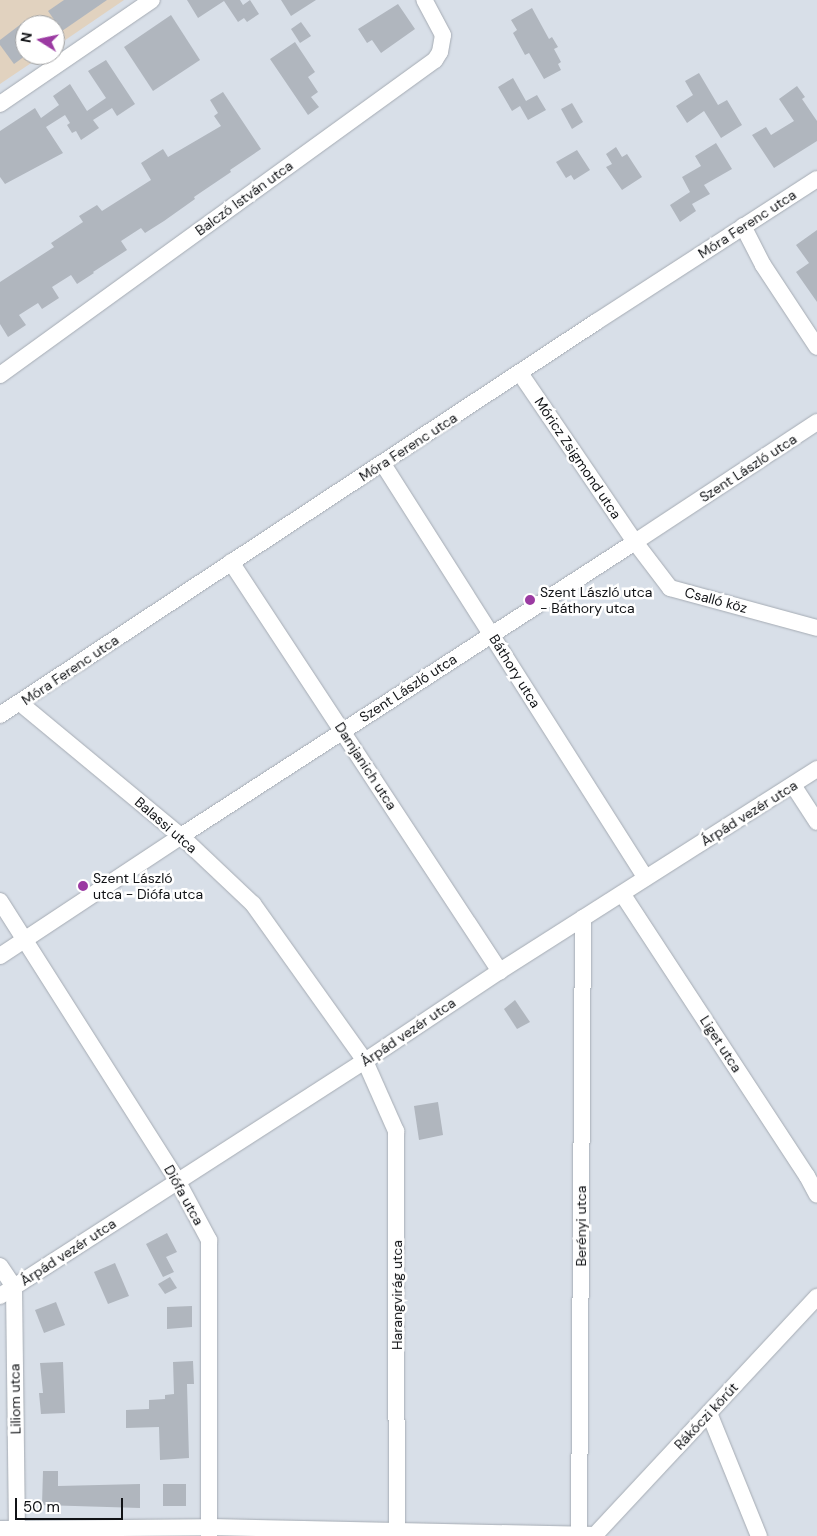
<!DOCTYPE html>
<html>
<head>
<meta charset="utf-8">
<style>
	body { margin:0 }
	#map { position:relative; width:817px; height:1536px; overflow:hidden; background:#d8dfe8; font-family:"DM Sans",sans-serif }
	div>[style] { position:absolute }
	[style*='--x'] { left:calc(var(--x)*1px); top:calc(var(--y)*1px); width:calc(var(--w)*1px); rotate:calc(var(--a)*1deg) }
	.industrial>* { inset:0; background:#e1d2bf }
	.building>* { inset:0; background:#b0b6be }
	.roads { filter:drop-shadow(0 0 1px #a5abb3) drop-shadow(0 0 1px #a5abb3) }
	.minor>* { height:16px; margin:-8px; padding:0 8px; transform-origin:8px; border-radius:8px; background:#fff }
	.dots>* { width:14px; height:14px; translate:-50% -50%; box-sizing:border-box; border:2px solid #fff; border-radius:50% }
	span { translate:-50% -50%; white-space:nowrap; text-align:center; line-height:1.15; -webkit-text-stroke:5px #fff; paint-order:stroke }
	.street-label { font-size:14px; color:#111316 }
	.poi-label { font-size:14px; color:#111316 }
	.left { translate:0 -50%; text-align:left }
	.north { position:absolute; left:15px; top:15px; width:50px; height:50px; box-sizing:border-box; background:#fff; border:1px solid #a0a1a2; border-radius:50%; rotate:280deg; font-size:14px; font-weight:700; line-height:20px; text-align:center; color:#111316 }
	.north::after { content:''; display:block; margin:auto; width:18px; height:22px; background:#9b3aa2; clip-path:polygon(50% 0,100% 100%,50% 72%,0 100%) }
	.scale { position:absolute; left:15px; top:1498px; width:108px; height:22px; box-sizing:border-box; border:2px solid #111316; border-top:0; padding-left:6px; font-size:15px; line-height:18px; white-space:nowrap; color:#111316; -webkit-text-stroke:4px #fff; paint-order:stroke }
</style>
</head>
<body>
<div id="map">
	<div class="industrial">
		<i style="clip-path:polygon(0 0,124px 0,55px 47px,55px 25px,25px 25px,25px 55px,43px 55px,0 84px)"></i>
	</div>
	<div class="building">
		<i style="clip-path:polygon(64px 0,107px 0,62px 31px,48px 11px)"></i>
		<i style="clip-path:polygon(187px 0,240px 0,243px 5px,250px 0,259px 14px,247px 22px,244px 18px,238px 22px,224px 1px,198px 18px)"></i>
		<i style="clip-path:polygon(281px 0,316px 0,291px 16px)"></i>
		<i style="clip-path:polygon(398px 4px,415px 29px,381px 53px,372px 40px,367px 43px,358px 29px)"></i>
		<i style="clip-path:polygon(532px 8px,549px 39px,552px 37px,558px 47px,554px 49px,561px 62px,558px 64px,561px 70px,544px 79px,529px 53px,525px 55px,513px 33px,517px 30px,511px 20px)"></i>
		<i style="clip-path:polygon(171px 15px,200px 60px,153px 91px,124px 47px)"></i>
		<i style="clip-path:polygon(25px 21px,25px 56px,14px 64px,0 45px,0 40px)"></i>
		<i style="clip-path:polygon(301px 22px,311px 36px,300px 43px,291px 29px)"></i>
		<i style="clip-path:polygon(295px 42px,315px 72px,308px 77px,318px 92px,311px 97px,319px 107px,308px 115px,270px 59px)"></i>
		<i style="clip-path:polygon(106px 60px,135px 104px,117px 116px,112px 108px,93px 120px,99px 128px,81px 140px,76px 131px,72px 133px,67px 125px,70px 123px,65px 115px,46px 127px,63px 153px,5px 184px,0 177px,0 131px,35px 108px,41px 118px,59px 105px,53px 96px,70px 84px,87px 111px,106px 98px,88px 71px)"></i>
		<i style="clip-path:polygon(699px 73px,718px 105px,727px 100px,742px 125px,721px 138px,704px 111px,687px 123px,676px 106px,693px 95px,685px 81px)"></i>
		<i style="clip-path:polygon(513px 78px,526px 101px,537px 95px,546px 110px,528px 120px,520px 106px,512px 111px,498px 87px)"></i>
		<i style="clip-path:polygon(797px 86px,805px 97px,802px 99px,817px 121px,817px 141px,774px 168px,752px 135px,766px 127px,771px 135px,794px 121px,779px 99px)"></i>
		<i style="clip-path:polygon(223px 92px,261px 149px,230px 170px,231px 172px,194px 197px,195px 199px,164px 221px,145px 233px,141px 228px,121px 241px,127px 250px,93px 272px,94px 273px,77px 284px,71px 275px,52px 287px,59px 298px,42px 309px,38px 303px,19px 315px,26px 325px,8px 337px,0 324px,0 282px,54px 247px,51px 243px,83px 222px,79px 216px,97px 205px,102px 211px,151px 180px,141px 163px,163px 149px,168px 157px,221px 126px,214px 116px,218px 113px,210px 100px)"></i>
		<i style="clip-path:polygon(572px 103px,583px 122px,572px 129px,561px 109px)"></i>
		<i style="clip-path:polygon(716px 143px,732px 169px,704px 185px,710px 194px,692px 204px,696px 211px,680px 222px,670px 205px,690px 192px,682px 177px,701px 166px,695px 156px)"></i>
		<i style="clip-path:polygon(616px 147px,622px 157px,627px 154px,642px 177px,622px 190px,606px 167px,612px 164px,606px 154px)"></i>
		<i style="clip-path:polygon(577px 150px,590px 170px,574px 180px,571px 175px,566px 178px,556px 162px)"></i>
		<i style="clip-path:polygon(817px 230px,817px 302px,796px 272px,809px 263px,796px 245px)"></i>
		<i style="clip-path:polygon(515px 1000px,530px 1022px,517px 1029px,504px 1009px)"></i>
		<i style="clip-path:polygon(438px 1102px,443px 1135px,419px 1140px,414px 1106px)"></i>
		<i style="clip-path:polygon(167px 1233px,177px 1252px,166px 1257px,174px 1272px,163px 1277px,146px 1244px)"></i>
		<i style="clip-path:polygon(115px 1263px,129px 1296px,108px 1304px,94px 1272px)"></i>
		<i style="clip-path:polygon(170px 1277px,177px 1288px,165px 1294px,158px 1284px)"></i>
		<i style="clip-path:polygon(56px 1302px,65px 1325px,44px 1333px,35px 1310px)"></i>
		<i style="clip-path:polygon(192px 1306px,192px 1327px,167px 1329px,167px 1307px)"></i>
		<i style="clip-path:polygon(193px 1361px,194px 1384px,187px 1384px,189px 1458px,160px 1460px,159px 1427px,126px 1428px,126px 1410px,149px 1409px,149px 1400px,165px 1399px,165px 1395px,174px 1394px,173px 1362px)"></i>
		<i style="clip-path:polygon(63px 1362px,65px 1413px,41px 1414px,39px 1393px,43px 1393px,40px 1363px)"></i>
		<i style="clip-path:polygon(43px 1471px,58px 1471px,58px 1486px,140px 1484px,140px 1508px,42px 1505px)"></i>
		<i style="clip-path:polygon(163px 1484px,186px 1484px,186px 1506px,163px 1506px)"></i>
	</div>
	<div class="roads">
		<div class="minor">
			<i style="--x:0;--y:104;--w:184;--a:-34.4"></i>
			<i style="--x:743;--y:226;--w:44;--a:62.9"></i>
			<i style="--x:763;--y:265;--w:98;--a:56.6"></i>
			<i style="--x:520;--y:373;--w:204;--a:55.8"></i>
			<i style="--x:635;--y:542;--w:58;--a:52.7"></i>
			<i style="--x:670;--y:588;--w:152;--a:15.2"></i>
			<i style="--x:0;--y:375;--w:537;--a:-35.91"></i>
			<i style="--x:435;--y:60;--w:9;--a:-58"></i>
			<i style="--x:440;--y:52;--w:17;--a:-80"></i>
			<i style="--x:443;--y:35;--w:40;--a:-118"></i>
			<i style="--x:383;--y:464;--w:490;--a:57.6"></i>
			<i style="--x:231;--y:562;--w:490;--a:56.7"></i>
			<i style="--x:20;--y:703;--w:209;--a:39.6"></i>
			<i style="--x:181;--y:836;--w:99;--a:43.4"></i>
			<i style="--x:253;--y:904;--w:193;--a:54.5"></i>
			<i style="--x:365;--y:1061;--w:77;--a:66.1"></i>
			<i style="--x:396;--y:1131;--w:405;--a:89.9"></i>
			<i style="--x:0;--y:715;--w:714;--a:-33.4"></i>
			<i style="--x:596;--y:322;--w:263;--a:-32.9"></i>
			<i style="--x:793;--y:785;--w:44;--a:57"></i>
			<i style="--x:623;--y:895;--w:336;--a:56.8"></i>
			<i style="--x:807;--y:1176;--w:21;--a:62"></i>
			<i style="--x:0;--y:901;--w:333;--a:57.6"></i>
			<i style="--x:178;--y:1182;--w:66;--a:61.9"></i>
			<i style="--x:209;--y:1240;--w:296;--a:90"></i>
			<i style="--x:0;--y:956;--w:217;--a:-33.5"></i>
			<i style="--x:181;--y:836;--w:541;--a:-32.93"></i>
			<i style="--x:635;--y:542;--w:218;--a:-33.4"></i>
			<i style="--x:0;--y:1266;--w:25;--a:56"></i>
			<i style="--x:14;--y:1287;--w:249;--a:89.3"></i>
			<i style="--x:0;--y:1296;--w:434;--a:-32.8"></i>
			<i style="--x:365;--y:1061;--w:162;--a:-33.7"></i>
			<i style="--x:500;--y:971;--w:376;--a:-32.5"></i>
			<i style="--x:709;--y:1413;--w:133;--a:67.9"></i>
			<i style="--x:0;--y:1529;--w:209;--a:-0.5"></i>
			<i style="--x:209;--y:1527;--w:387;--a:1.2"></i>
			<i style="--x:579;--y:1534;--w:616;--a:-89.63"></i>
			<i style="--x:594;--y:1536;--w:327;--a:-47"></i>
		</div>
	</div>
	<div class="dots">
		<i style="left:530px;top:600px;background:#9b3aa2"></i>
		<i style="left:83px;top:886px;background:#9b3aa2"></i>
	</div>
	<div class="street-label">
		<span style="left:244px;top:198px;rotate:-36deg">Balczó István utca</span>
		<span style="left:747px;top:224px;rotate:-33deg">Móra Ferenc utca</span>
		<span style="left:408px;top:447px;rotate:-33deg">Móra Ferenc utca</span>
		<span style="left:578px;top:458px;rotate:56deg">Móricz Zsigmond utca</span>
		<span style="left:748px;top:468px;rotate:-33deg">Szent László utca</span>
		<span style="left:716px;top:600px;rotate:15deg">Csalló köz</span>
		<span style="left:70px;top:670px;rotate:-34deg">Móra Ferenc utca</span>
		<span style="left:515px;top:671px;rotate:58deg">Báthory utca</span>
		<span style="left:408px;top:688px;rotate:-33deg">Szent László utca</span>
		<span style="left:366px;top:766px;rotate:57deg">Damjanich utca</span>
		<span style="left:749px;top:813px;rotate:-32deg">Árpád vezér utca</span>
		<span style="left:166px;top:825px;rotate:41deg">Balassi utca</span>
		<span style="left:408px;top:1032px;rotate:-34deg">Árpád vezér utca</span>
		<span style="left:721px;top:1044px;rotate:57deg">Liget utca</span>
		<span style="left:184px;top:1195px;rotate:61deg">Diófa utca</span>
		<span style="left:581px;top:1226px;rotate:-90deg">Berényi utca</span>
		<span style="left:68px;top:1252px;rotate:-33deg">Árpád vezér utca</span>
		<span style="left:397px;top:1295px;rotate:-90deg">Harangvirág utca</span>
		<span style="left:15px;top:1399px;rotate:-91deg">Liliom utca</span>
		<span style="left:706px;top:1416px;rotate:-47deg">Rákóczi körút</span>
	</div>
	<div class="poi-label">
		<span class="left" style="left:540px;top:600px">Szent László utca<br>- Báthory utca</span>
		<span class="left" style="left:93px;top:886px">Szent László<br>utca - Diófa utca</span>
	</div>
	<div class="north">N</div>
	<div class="scale">50 m</div>
</div>
</body>
</html>
